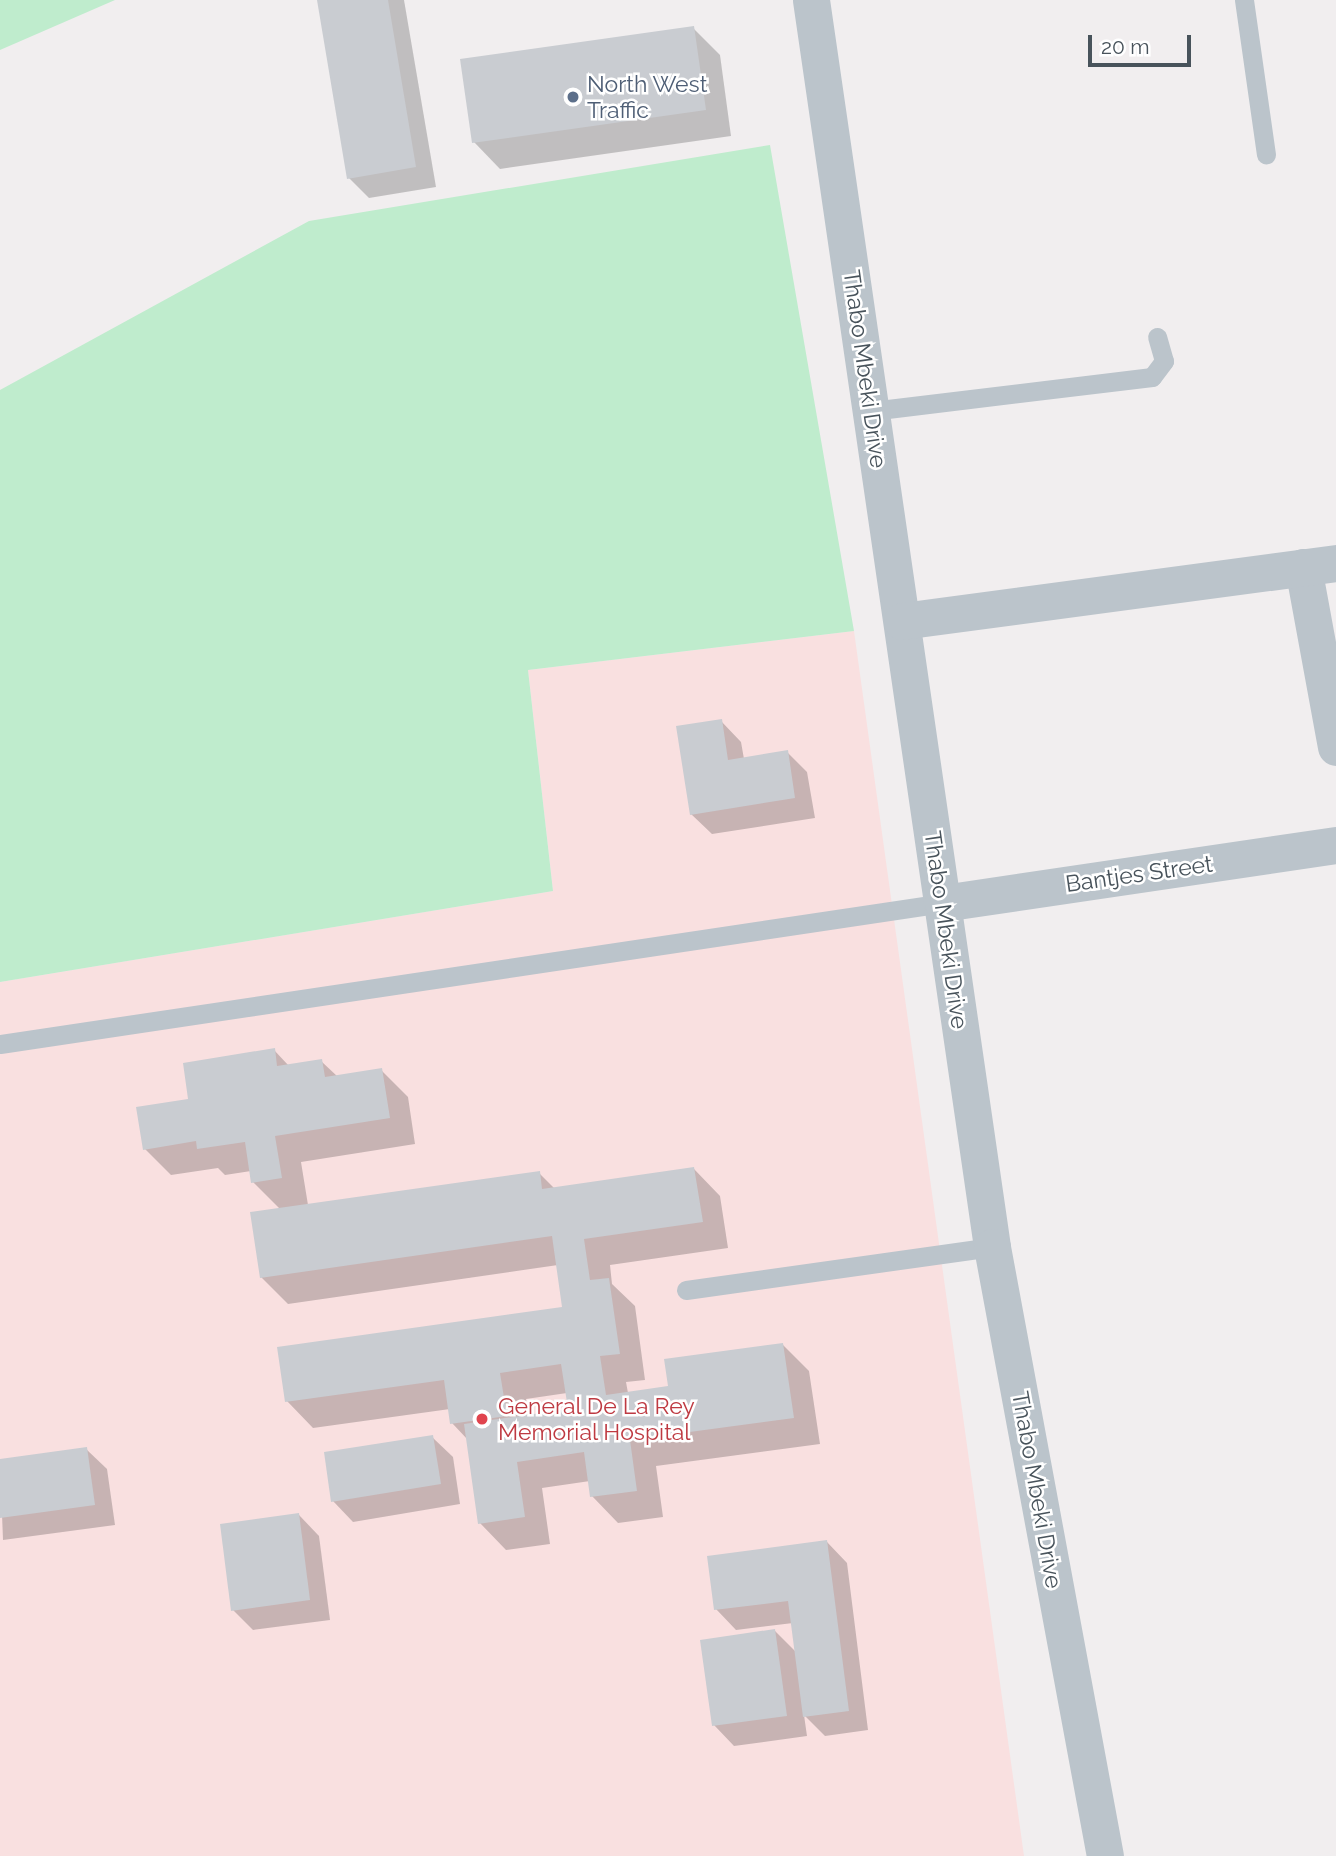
<!DOCTYPE html>
<html>
<head>
<meta charset="utf-8">
<style>
	body { margin:0 }
	#map { position:relative; width:1336px; height:1856px; overflow:hidden; background:#f1eeef; font-family:Raleway,sans-serif }
	div>[style] { position:absolute }
	[style*='--x'] { left:calc(var(--x)*1px); top:calc(var(--y)*1px); width:calc(var(--w)*1px); rotate:calc(var(--a)*1deg) }
	.medical>* { inset:0; background:#f9e0e0 }
	.green>* { inset:0; background:#bfeccd }
	.shadow>* { inset:0; background:#0003 }
	.building>* { inset:0; background:#c9ccd1 }
	.service>* { height:19px; margin:-9.5px; padding:0 9.5px; transform-origin:9.5px; border-radius:9.5px; background:#bbc4cb }
	.minor>* { height:37px; margin:-18.5px; padding:0 18.5px; transform-origin:18.5px; border-radius:18.5px; background:#bbc4cb }
	.dots>* { width:19px; height:19px; translate:-50% -50%; box-sizing:border-box; border:4px solid #fff; border-radius:50% }
	span { translate:-50% -50%; white-space:nowrap; text-align:center; line-height:1.15; -webkit-text-stroke:5px #fff; paint-order:stroke }
	.service-label { font-size:23px; color:#4e5e75 }
	.left { translate:0 -50%; text-align:left }
	.street-label { font-size:23px; color:#48535b }
	.health-label { font-size:23px; color:#be3a42 }
	.scale { position:absolute; left:1088px; top:35px; width:103px; height:32px; box-sizing:border-box; border:4px solid #48535b; border-top:0; padding-left:9px; font-size:21px; line-height:24px; white-space:nowrap; color:#48535b; -webkit-text-stroke:5px #fff; paint-order:stroke }
</style>
</head>
<body>
<div id="map">
	<div class="medical">
		<i style="clip-path:polygon(854px 631px,1024px 1856px,0 1856px,0 982px,553px 891px,528px 670px)"></i>
	</div>
	<div class="green">
		<i style="clip-path:polygon(0 0,115px 0,0 50px)"></i>
		<i style="clip-path:polygon(770px 145px,854px 631px,528px 670px,553px 891px,0 982px,0 390px,309px 221px)"></i>
	</div>
	<div class="shadow">
		<i style="clip-path:polygon(318px 0,404px 0,436px 187px,369px 198px,349px 178px)"></i>
		<i style="clip-path:polygon(693px 28px,720px 55px,731px 136px,500px 169px,474px 142px)"></i>
		<i style="clip-path:polygon(721px 721px,741px 742px,744px 759px,787px 752px,807px 772px,815px 818px,712px 834px,691px 814px)"></i>
		<i style="clip-path:polygon(evenodd,274px 1050px,289px 1066px,321px 1061px,338px 1077px,381px 1070px,408px 1097px,415px 1144px,301px 1162px,308px 1205px,539px 1173px,555px 1189px,694px 1169px,720px 1196px,728px 1248px,610px 1265px,612px 1284px,635px 1306px,645px 1380px,626px 1382px,628px 1393px,670px 1388px,783px 1345px,809px 1371px,820px 1444px,656px 1466px,663px 1517px,618px 1523px,592px 1496px,590px 1481px,542px 1488px,550px 1544px,506px 1550px,480px 1523px,468px 1440px,452px 1423px,450px 1409px,313px 1428px,287px 1401px,564px 1308px,558px 1265px,288px 1304px,261px 1277px,280px 1209px,253px 1182px,251px 1171px,225px 1175px,218px 1168px,171px 1175px,145px 1149px,190px 1100px,274px 1050px,567px 1393px,570px 1410px,528px 1416px,526px 1399px,567px 1393px)"></i>
		<i style="clip-path:polygon(432px 1437px,453px 1457px,460px 1504px,353px 1522px,333px 1501px)"></i>
		<i style="clip-path:polygon(86px 1449px,107px 1469px,115px 1525px,3px 1540px,0 1461px)"></i>
		<i style="clip-path:polygon(299px 1515px,319px 1536px,330px 1620px,253px 1630px,233px 1610px)"></i>
		<i style="clip-path:polygon(827px 1542px,847px 1563px,868px 1730px,825px 1736px,804px 1715px,807px 1736px,734px 1746px,714px 1725px,775px 1631px,797px 1653px,793px 1623px,736px 1630px,716px 1609px)"></i>
	</div>
	<div class="building">
		<i style="clip-path:polygon(317px 0,388px 0,416px 167px,347px 179px)"></i>
		<i style="clip-path:polygon(694px 26px,706px 110px,472px 143px,460px 59px)"></i>
		<i style="clip-path:polygon(722px 719px,728px 760px,788px 750px,795px 798px,690px 815px,676px 726px)"></i>
		<i style="clip-path:polygon(275px 1048px,277px 1066px,322px 1059px,325px 1077px,382px 1068px,390px 1118px,275px 1136px,282px 1178px,251px 1183px,245px 1142px,197px 1149px,196px 1141px,143px 1150px,136px 1107px,188px 1099px,183px 1063px)"></i>
		<i style="clip-path:polygon(694px 1167px,703px 1222px,584px 1239px,590px 1280px,609px 1278px,620px 1354px,600px 1356px,606px 1395px,668px 1386px,664px 1359px,783px 1343px,794px 1418px,630px 1440px,637px 1491px,590px 1497px,584px 1452px,517px 1462px,525px 1517px,478px 1524px,464px 1424px,568px 1409px,561px 1364px,500px 1373px,507px 1416px,450px 1424px,444px 1380px,285px 1402px,277px 1347px,562px 1307px,552px 1236px,260px 1278px,250px 1212px,540px 1171px,542px 1189px)"></i>
		<i style="clip-path:polygon(433px 1435px,441px 1484px,331px 1502px,324px 1452px)"></i>
		<i style="clip-path:polygon(87px 1447px,95px 1505px,0 1518px,0 1459px)"></i>
		<i style="clip-path:polygon(299px 1513px,310px 1600px,231px 1611px,220px 1524px)"></i>
		<i style="clip-path:polygon(827px 1540px,849px 1711px,803px 1717px,788px 1601px,714px 1610px,707px 1556px)"></i>
		<i style="clip-path:polygon(775px 1629px,787px 1716px,712px 1726px,700px 1640px)"></i>
	</div>
	<div class="service">
		<i style="--x:1244;--y:0;--w:156;--a:81.9"></i>
		<i style="--x:871;--y:411;--w:283;--a:-6.9"></i>
		<i style="--x:1152;--y:377;--w:20;--a:-53"></i>
		<i style="--x:1164;--y:361;--w:25;--a:-106"></i>
		<i style="--x:0;--y:1044;--w:953;--a:-8.5"></i>
		<i style="--x:686;--y:1290;--w:309;--a:-8"></i>
	</div>
	<div class="minor">
		<i style="--x:811;--y:0;--w:1260;--a:81.74"></i>
		<i style="--x:992;--y:1247;--w:619;--a:79.49"></i>
		<i style="--x:1303;--y:567;--w:183;--a:79.6"></i>
		<i style="--x:902;--y:621;--w:438;--a:-7.6"></i>
		<i style="--x:943;--y:903;--w:397;--a:-8.4"></i>
	</div>
	<div class="dots">
		<i style="left:573px;top:97px;background:#5c6f8a"></i>
		<i style="left:482px;top:1419px;background:#e0444e"></i>
	</div>
	<div class="service-label">
		<span class="left" style="left:587px;top:97px">North West<br>Traffic</span>
	</div>
	<div class="street-label">
		<span style="left:865px;top:369px;rotate:82deg">Thabo Mbeki Drive</span>
		<span style="left:1139px;top:874px;rotate:-8deg">Bantjes Street</span>
		<span style="left:946px;top:930px;rotate:82deg">Thabo Mbeki Drive</span>
		<span style="left:1037px;top:1490px;rotate:80deg">Thabo Mbeki Drive</span>
	</div>
	<div class="health-label">
		<span class="left" style="left:498px;top:1419px">General De La Rey<br>Memorial Hospital</span>
	</div>
	<div class="scale">20 m</div>
</div>
</body>
</html>
